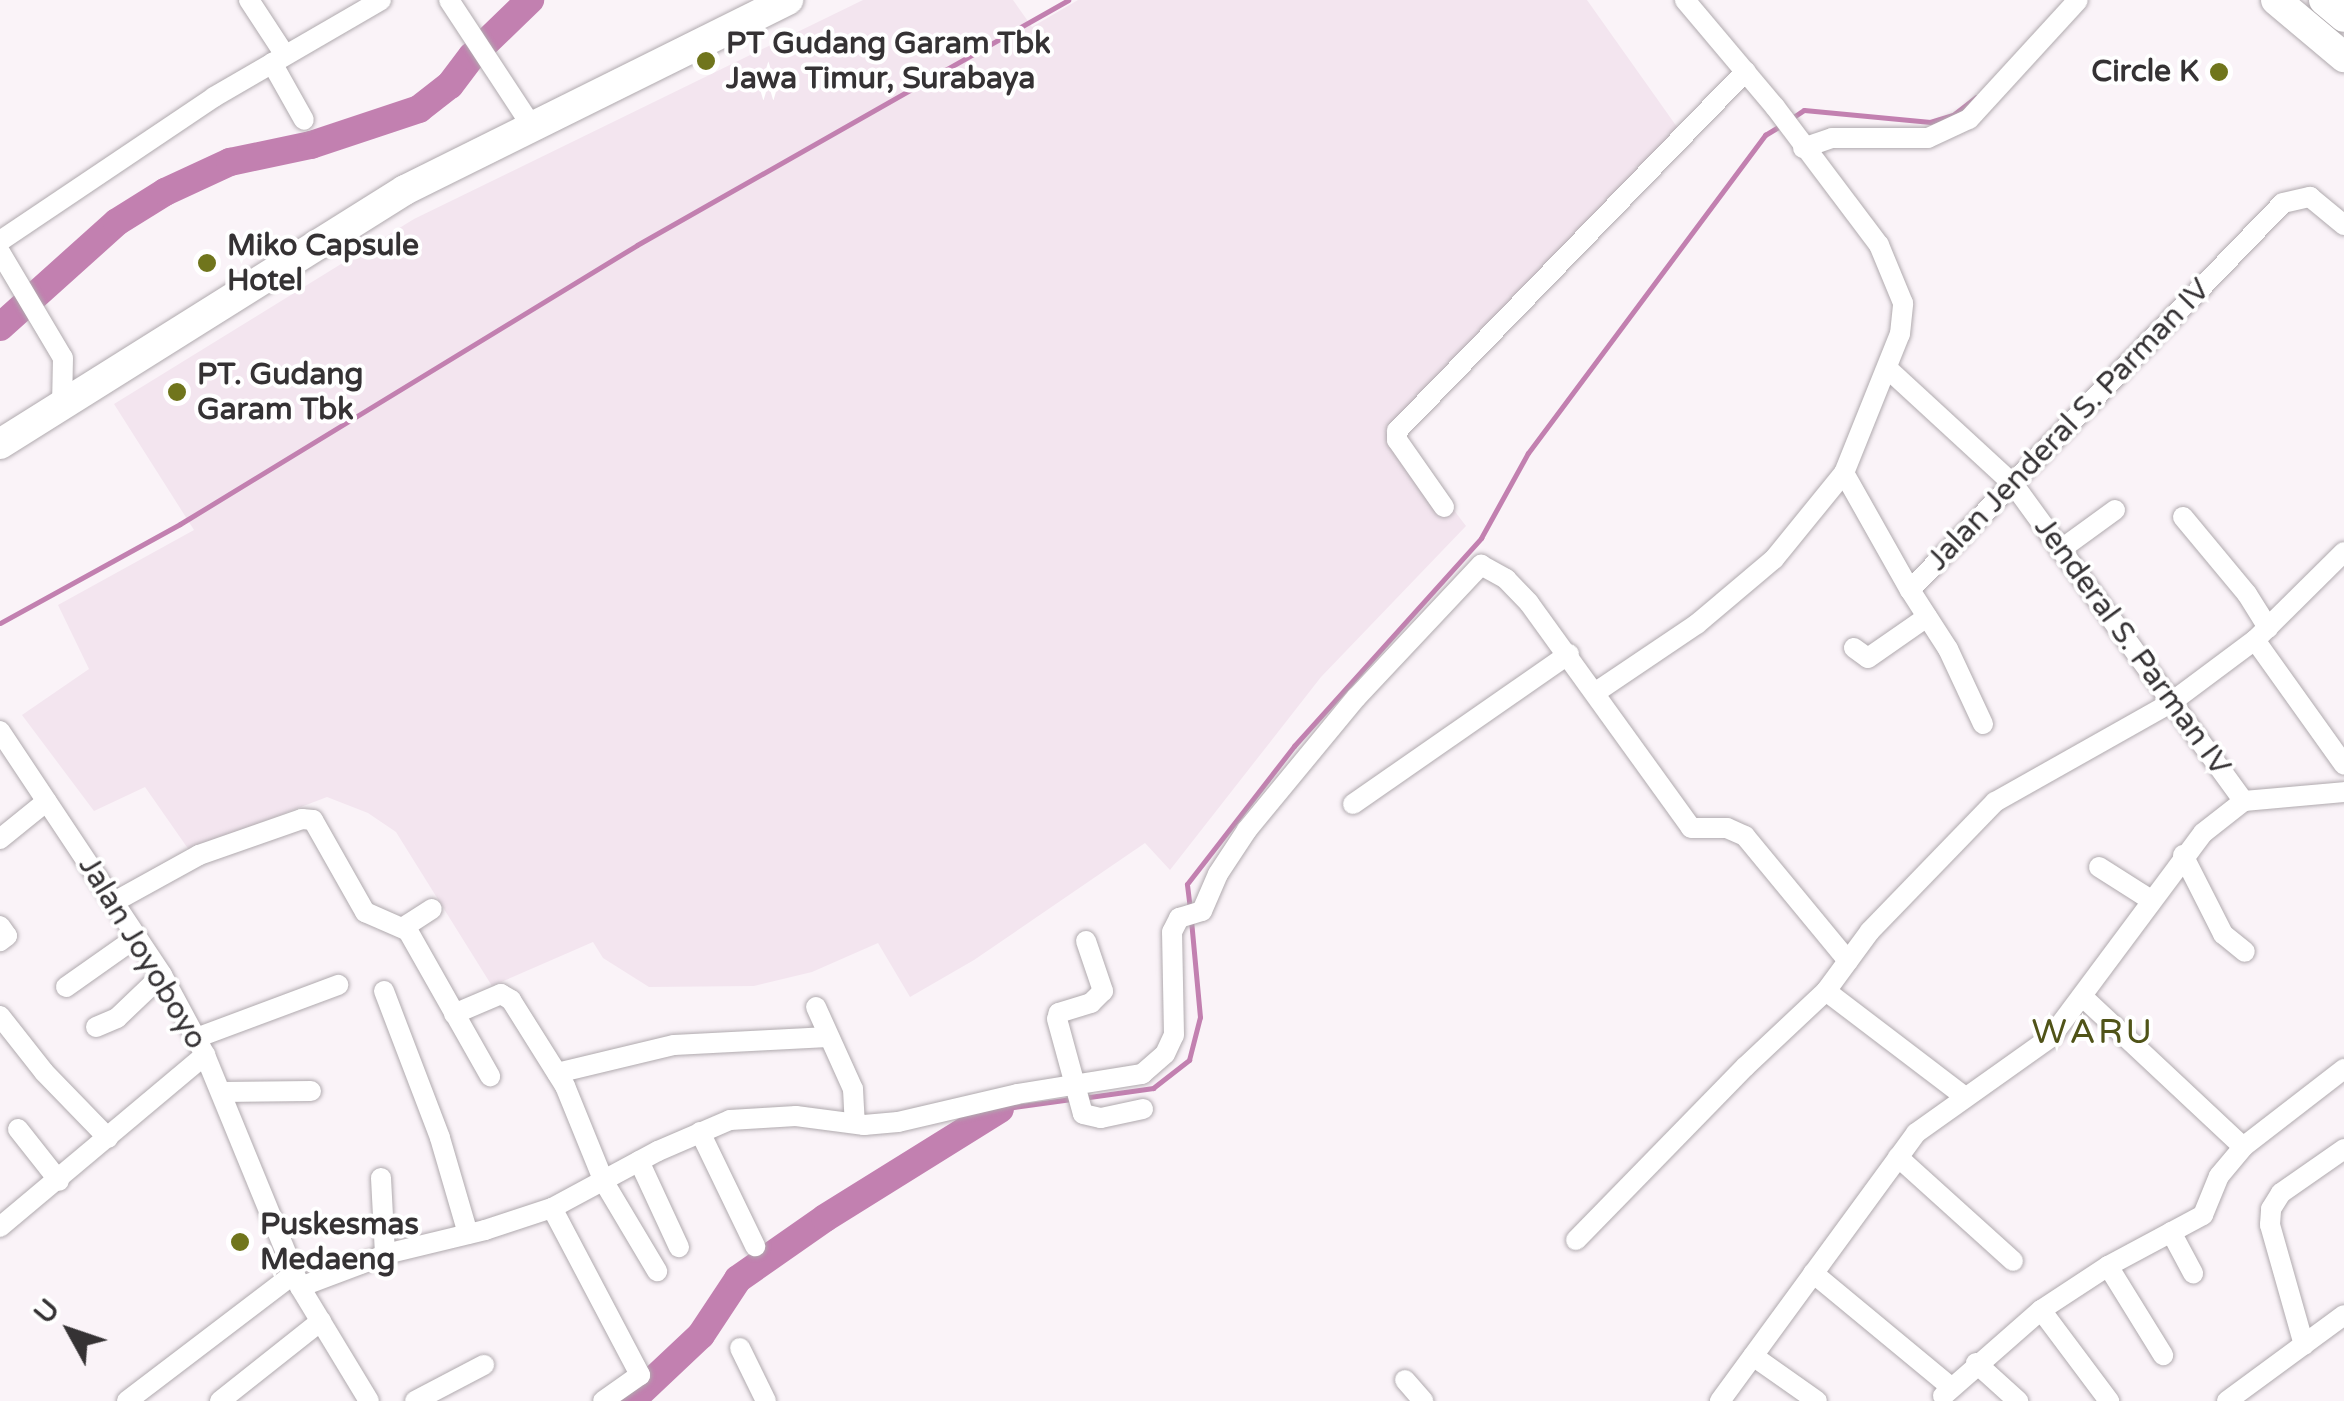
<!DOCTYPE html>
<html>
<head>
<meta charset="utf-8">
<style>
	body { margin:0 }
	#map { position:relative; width:2344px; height:1401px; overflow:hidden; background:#faf3f8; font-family:"Varela Round",sans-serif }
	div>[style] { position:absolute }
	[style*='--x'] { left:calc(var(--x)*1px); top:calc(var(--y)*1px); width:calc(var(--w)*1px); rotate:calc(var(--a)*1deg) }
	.built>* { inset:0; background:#f3e5ef }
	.stream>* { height:5px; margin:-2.5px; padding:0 2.5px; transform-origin:2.5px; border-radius:2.5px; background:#c280b0 }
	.river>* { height:28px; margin:-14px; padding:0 14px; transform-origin:14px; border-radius:14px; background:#c280b0 }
	.roads { filter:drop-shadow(0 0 2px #b0aaae) drop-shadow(0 0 2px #b0aaae) }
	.minor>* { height:20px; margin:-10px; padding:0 10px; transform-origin:10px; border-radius:10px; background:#fff }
	.highway>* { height:30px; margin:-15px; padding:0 15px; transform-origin:15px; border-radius:15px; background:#fff }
	.dots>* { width:28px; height:28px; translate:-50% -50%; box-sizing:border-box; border:5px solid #fff; border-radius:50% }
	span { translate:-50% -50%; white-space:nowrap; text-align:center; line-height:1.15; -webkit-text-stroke:8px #fff; paint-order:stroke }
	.poi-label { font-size:30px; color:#353234; font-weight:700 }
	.left { translate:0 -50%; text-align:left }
	.right { translate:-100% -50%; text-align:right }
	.street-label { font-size:30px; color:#353234 }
	.quarter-label { font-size:35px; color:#505318; letter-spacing:2.5px }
	.north { position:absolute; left:20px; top:1281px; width:100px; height:100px; -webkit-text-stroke:8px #fff; paint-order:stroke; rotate:310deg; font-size:28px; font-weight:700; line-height:40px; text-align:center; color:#353234 }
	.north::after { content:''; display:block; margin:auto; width:35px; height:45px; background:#353234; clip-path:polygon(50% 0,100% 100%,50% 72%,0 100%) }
</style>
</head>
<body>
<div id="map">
	<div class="built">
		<i style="clip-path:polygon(863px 0,1013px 0,1032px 27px,1078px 0,1587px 0,1682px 134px,1393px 430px,1466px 526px,1321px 677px,1170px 870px,1145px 843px,974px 960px,910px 997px,878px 943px,812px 972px,754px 986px,649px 987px,603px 958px,593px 942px,492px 986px,396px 832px,368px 813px,327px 797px,189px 850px,145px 787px,94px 811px,22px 715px,89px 669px,58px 605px,194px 530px,114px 404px,414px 219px)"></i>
	</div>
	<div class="stream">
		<i style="--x:1792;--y:118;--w:14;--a:-34"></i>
		<i style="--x:1804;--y:110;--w:127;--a:5.4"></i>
		<i style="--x:1930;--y:122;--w:24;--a:-17"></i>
		<i style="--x:1953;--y:115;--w:29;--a:-38"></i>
		<i style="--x:0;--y:623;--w:205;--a:-28.8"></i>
		<i style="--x:180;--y:524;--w:535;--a:-31.4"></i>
		<i style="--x:637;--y:245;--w:496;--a:-29.6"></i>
		<i style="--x:1190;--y:909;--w:25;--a:-97"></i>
		<i style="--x:1187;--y:884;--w:175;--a:-52.2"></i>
		<i style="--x:1294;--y:746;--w:280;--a:-48"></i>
		<i style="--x:1481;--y:538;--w:97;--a:-61.1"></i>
		<i style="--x:1528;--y:453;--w:397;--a:-53.3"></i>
		<i style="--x:1765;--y:135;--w:21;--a:-31"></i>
		<i style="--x:1082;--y:1098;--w:72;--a:-8"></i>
		<i style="--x:1153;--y:1088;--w:46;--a:-37.9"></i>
		<i style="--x:1189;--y:1060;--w:44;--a:-75.7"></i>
		<i style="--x:1200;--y:1017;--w:97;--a:-95.3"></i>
		<i style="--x:1000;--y:1109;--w:72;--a:-8"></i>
	</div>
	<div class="river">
		<i style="--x:0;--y:327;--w:157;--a:-41.9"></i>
		<i style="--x:117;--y:222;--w:57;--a:-32"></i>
		<i style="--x:165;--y:192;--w:72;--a:-24.8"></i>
		<i style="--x:230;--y:162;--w:83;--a:-11.9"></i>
		<i style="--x:311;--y:145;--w:114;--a:-18.4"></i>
		<i style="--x:419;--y:109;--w:39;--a:-38"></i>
		<i style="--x:450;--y:85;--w:36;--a:-53"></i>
		<i style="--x:472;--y:56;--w:81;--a:-44"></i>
		<i style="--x:631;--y:1401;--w:96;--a:-43.3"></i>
		<i style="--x:701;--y:1335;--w:67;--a:-56.5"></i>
		<i style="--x:738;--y:1279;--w:106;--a:-35"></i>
		<i style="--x:825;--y:1218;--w:206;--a:-31.9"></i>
	</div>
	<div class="roads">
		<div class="minor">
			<i style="--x:249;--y:0;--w:66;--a:56.8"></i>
			<i style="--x:449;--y:0;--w:149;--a:56.7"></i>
			<i style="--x:272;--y:63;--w:65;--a:60.7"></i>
			<i style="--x:1803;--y:148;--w:31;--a:-19"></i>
			<i style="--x:1832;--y:138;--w:96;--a:0"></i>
			<i style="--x:1928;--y:138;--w:45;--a:-24.9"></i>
			<i style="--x:1969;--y:119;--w:161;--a:-47.5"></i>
			<i style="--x:0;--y:241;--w:258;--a:-33.9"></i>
			<i style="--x:214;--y:97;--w:193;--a:-30.1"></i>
			<i style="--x:0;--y:252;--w:123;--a:59.3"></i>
			<i style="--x:63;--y:358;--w:48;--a:91.2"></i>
			<i style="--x:1889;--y:370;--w:170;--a:42.6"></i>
			<i style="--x:2014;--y:485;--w:391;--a:54"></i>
			<i style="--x:1844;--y:473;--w:134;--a:60.6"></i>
			<i style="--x:1444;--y:507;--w:82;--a:-125"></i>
			<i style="--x:1397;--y:440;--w:9;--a:-90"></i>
			<i style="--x:1397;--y:431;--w:501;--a:-45.89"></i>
			<i style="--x:2183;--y:517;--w:100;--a:50.3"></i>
			<i style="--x:2247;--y:594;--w:40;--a:58"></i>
			<i style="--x:2060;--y:550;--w:68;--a:-36"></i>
			<i style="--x:2255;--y:640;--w:153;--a:54.5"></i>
			<i style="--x:1854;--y:648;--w:17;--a:36"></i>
			<i style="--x:1868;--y:658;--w:72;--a:-34.8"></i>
			<i style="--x:1596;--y:692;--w:122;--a:-34"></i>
			<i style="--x:1697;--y:624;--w:101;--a:-40.2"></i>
			<i style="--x:1774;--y:559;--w:111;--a:-50.9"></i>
			<i style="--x:1844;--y:473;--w:150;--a:-68.1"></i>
			<i style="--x:1900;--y:334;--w:31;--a:-84"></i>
			<i style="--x:1903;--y:303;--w:63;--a:-112.5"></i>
			<i style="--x:1879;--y:245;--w:173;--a:-127"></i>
			<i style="--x:1775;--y:107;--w:140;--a:-130.1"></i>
			<i style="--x:1983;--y:724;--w:83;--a:-115"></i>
			<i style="--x:1948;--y:649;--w:70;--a:-122.8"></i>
			<i style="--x:1910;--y:590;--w:537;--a:-46.06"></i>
			<i style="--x:2283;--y:203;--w:28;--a:-13"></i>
			<i style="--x:2310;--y:197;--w:44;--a:39.5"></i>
			<i style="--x:0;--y:731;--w:293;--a:56.4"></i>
			<i style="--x:162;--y:975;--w:91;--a:61.7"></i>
			<i style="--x:205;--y:1055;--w:251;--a:67.7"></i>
			<i style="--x:300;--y:1287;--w:133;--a:58.8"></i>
			<i style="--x:1353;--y:804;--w:263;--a:-34.8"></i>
			<i style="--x:0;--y:839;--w:60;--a:-39"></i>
			<i style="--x:2183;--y:855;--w:89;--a:63.1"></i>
			<i style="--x:2223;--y:934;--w:28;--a:39"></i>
			<i style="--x:2099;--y:867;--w:62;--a:32.4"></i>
			<i style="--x:114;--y:902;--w:97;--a:-28.9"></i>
			<i style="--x:199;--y:855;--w:109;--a:-19.3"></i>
			<i style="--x:302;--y:819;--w:11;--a:5"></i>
			<i style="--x:313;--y:820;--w:106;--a:60.5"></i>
			<i style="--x:365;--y:912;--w:47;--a:23.8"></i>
			<i style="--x:408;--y:931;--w:167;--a:60.5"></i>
			<i style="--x:0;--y:926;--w:12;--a:55"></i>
			<i style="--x:7;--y:936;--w:9;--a:144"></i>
			<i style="--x:404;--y:927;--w:33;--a:-33"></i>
			<i style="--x:1086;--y:941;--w:53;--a:71.2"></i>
			<i style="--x:1103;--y:991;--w:17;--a:135"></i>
			<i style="--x:1091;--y:1003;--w:34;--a:163"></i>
			<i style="--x:1059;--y:1013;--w:6;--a:108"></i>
			<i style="--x:1057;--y:1019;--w:98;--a:74.7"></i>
			<i style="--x:1083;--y:1114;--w:18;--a:13"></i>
			<i style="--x:1101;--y:1118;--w:43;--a:-12.1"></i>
			<i style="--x:66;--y:987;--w:87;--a:-35.2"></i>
			<i style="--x:384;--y:991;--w:157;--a:69.1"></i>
			<i style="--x:440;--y:1138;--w:100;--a:73.7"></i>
			<i style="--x:1826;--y:991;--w:175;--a:37.3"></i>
			<i style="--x:2084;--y:998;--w:218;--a:43.1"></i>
			<i style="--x:816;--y:1007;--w:90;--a:65.7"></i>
			<i style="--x:853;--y:1089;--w:34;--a:87"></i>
			<i style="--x:454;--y:1014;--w:51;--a:-23.1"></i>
			<i style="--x:501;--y:994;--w:12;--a:31"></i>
			<i style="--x:511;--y:1000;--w:102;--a:57.9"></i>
			<i style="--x:565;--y:1086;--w:104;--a:67.9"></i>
			<i style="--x:604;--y:1182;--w:104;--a:59.2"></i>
			<i style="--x:0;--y:1016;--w:71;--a:51.8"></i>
			<i style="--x:44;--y:1072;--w:92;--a:45.9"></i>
			<i style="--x:96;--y:1027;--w:23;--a:-23"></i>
			<i style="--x:117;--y:1018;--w:62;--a:-43.7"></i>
			<i style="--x:196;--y:1038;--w:152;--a:-20.5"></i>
			<i style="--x:557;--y:1073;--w:120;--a:-13.5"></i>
			<i style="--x:674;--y:1045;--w:154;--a:-3"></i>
			<i style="--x:221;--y:1092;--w:90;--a:-0.6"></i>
			<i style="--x:18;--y:1129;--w:66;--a:51.7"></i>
			<i style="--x:700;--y:1132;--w:127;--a:64.2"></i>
			<i style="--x:1898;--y:1157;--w:155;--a:42.1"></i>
			<i style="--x:639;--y:1161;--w:95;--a:65.1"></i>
			<i style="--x:381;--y:1178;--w:77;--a:87"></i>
			<i style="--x:552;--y:1208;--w:189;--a:62.2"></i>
			<i style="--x:640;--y:1375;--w:45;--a:144.9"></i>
			<i style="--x:0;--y:1227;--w:268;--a:-40"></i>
			<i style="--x:2171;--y:1232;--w:47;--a:61.8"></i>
			<i style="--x:1576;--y:1240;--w:242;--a:-45.7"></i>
			<i style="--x:1745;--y:1067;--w:111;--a:-43.2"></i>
			<i style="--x:1826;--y:991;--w:74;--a:-53.7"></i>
			<i style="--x:1870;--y:931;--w:180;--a:-45.9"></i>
			<i style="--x:1995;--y:802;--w:200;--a:-29.4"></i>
			<i style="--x:2169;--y:704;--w:107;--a:-36.7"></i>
			<i style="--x:2255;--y:640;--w:125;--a:-44.7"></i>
			<i style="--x:2108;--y:1266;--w:105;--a:58.3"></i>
			<i style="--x:1813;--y:1273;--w:179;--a:39.6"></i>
			<i style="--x:300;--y:1287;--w:96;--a:-20.7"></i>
			<i style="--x:390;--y:1253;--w:98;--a:-13.6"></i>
			<i style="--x:485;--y:1230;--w:71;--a:-18.2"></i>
			<i style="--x:552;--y:1208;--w:120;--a:-28.3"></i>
			<i style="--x:658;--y:1151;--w:78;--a:-23.3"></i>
			<i style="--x:730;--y:1120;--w:66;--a:-3.5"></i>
			<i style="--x:796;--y:1116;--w:69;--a:7.5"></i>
			<i style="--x:864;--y:1125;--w:34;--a:-5"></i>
			<i style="--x:898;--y:1122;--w:122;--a:-13.2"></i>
			<i style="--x:1017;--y:1094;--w:127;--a:-9.1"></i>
			<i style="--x:1142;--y:1074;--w:30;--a:-41"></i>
			<i style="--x:1165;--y:1054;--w:21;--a:-65"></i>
			<i style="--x:1174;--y:1035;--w:103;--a:-91.1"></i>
			<i style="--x:1172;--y:932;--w:16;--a:-63"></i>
			<i style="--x:1179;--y:918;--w:24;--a:-17"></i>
			<i style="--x:1202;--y:911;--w:40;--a:-66.6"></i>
			<i style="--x:1218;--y:874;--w:53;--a:-56.6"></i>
			<i style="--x:1247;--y:830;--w:171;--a:-50.5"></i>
			<i style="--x:1356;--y:698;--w:183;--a:-46.8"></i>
			<i style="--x:1481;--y:565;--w:29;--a:29"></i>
			<i style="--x:1506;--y:579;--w:33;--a:46"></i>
			<i style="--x:1529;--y:603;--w:277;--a:54.2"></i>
			<i style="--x:1691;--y:828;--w:36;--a:0"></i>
			<i style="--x:1727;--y:828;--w:20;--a:24"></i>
			<i style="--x:1745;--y:836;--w:162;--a:50.5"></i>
			<i style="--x:2041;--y:1310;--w:114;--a:53.2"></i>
			<i style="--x:2304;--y:1345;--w:125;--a:-105.8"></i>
			<i style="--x:2270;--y:1225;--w:16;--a:-86"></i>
			<i style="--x:2271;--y:1209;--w:19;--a:-58"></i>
			<i style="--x:2281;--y:1193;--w:77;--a:-34.9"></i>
			<i style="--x:740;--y:1348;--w:59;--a:63.9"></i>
			<i style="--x:1753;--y:1356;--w:78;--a:35.1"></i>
			<i style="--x:1976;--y:1363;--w:57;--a:42.1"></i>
			<i style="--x:1405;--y:1380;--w:28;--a:49"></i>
			<i style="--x:1943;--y:1396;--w:130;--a:-41.3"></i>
			<i style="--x:2041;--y:1310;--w:80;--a:-33.3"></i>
			<i style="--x:2108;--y:1266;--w:108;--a:-28.2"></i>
			<i style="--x:2203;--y:1215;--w:42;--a:-67.7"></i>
			<i style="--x:2219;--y:1176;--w:38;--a:-50"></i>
			<i style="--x:2243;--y:1147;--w:128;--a:-37.7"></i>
			<i style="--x:127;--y:1401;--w:210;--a:-37.3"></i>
			<i style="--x:220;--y:1401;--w:129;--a:-38.4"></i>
			<i style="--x:415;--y:1401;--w:78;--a:-27.6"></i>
			<i style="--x:1720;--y:1401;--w:332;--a:-53.8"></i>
			<i style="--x:1916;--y:1133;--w:166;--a:-35.4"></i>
			<i style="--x:2051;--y:1037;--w:254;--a:-53.3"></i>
			<i style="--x:2203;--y:833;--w:52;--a:-38"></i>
			<i style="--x:2244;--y:801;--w:100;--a:-5.1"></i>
			<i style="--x:2227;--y:1401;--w:145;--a:-36.3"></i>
		</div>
		<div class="highway">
			<i style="--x:2276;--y:0;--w:89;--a:40"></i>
			<i style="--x:2324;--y:0;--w:26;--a:40"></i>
			<i style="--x:0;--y:444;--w:478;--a:-32.1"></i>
			<i style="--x:405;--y:190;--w:428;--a:-26.4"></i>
		</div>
	</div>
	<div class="dots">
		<i style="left:706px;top:61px;background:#70751c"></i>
		<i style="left:2219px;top:72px;background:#70751c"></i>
		<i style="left:207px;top:263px;background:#70751c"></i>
		<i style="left:177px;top:392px;background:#70751c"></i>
		<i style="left:240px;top:1242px;background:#70751c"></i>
	</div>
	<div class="poi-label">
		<span class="left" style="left:726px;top:61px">PT Gudang Garam Tbk<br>Jawa Timur, Surabaya</span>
		<span class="right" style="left:2199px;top:72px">Circle K</span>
		<span class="left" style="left:227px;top:263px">Miko Capsule<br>Hotel</span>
		<span class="left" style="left:197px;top:392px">PT. Gudang<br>Garam Tbk</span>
		<span class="left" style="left:260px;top:1242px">Puskesmas<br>Medaeng</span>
	</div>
	<div class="street-label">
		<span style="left:2069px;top:425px;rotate:-46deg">Jalan Jenderal S. Parman IV</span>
		<span style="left:2132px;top:647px;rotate:54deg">Jenderal S. Parman IV</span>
		<span style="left:142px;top:953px;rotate:59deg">Jalan Joyoboyo</span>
	</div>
	<div class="quarter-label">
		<span style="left:2093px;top:1032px">WARU</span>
	</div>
	<div class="north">U</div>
</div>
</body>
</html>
